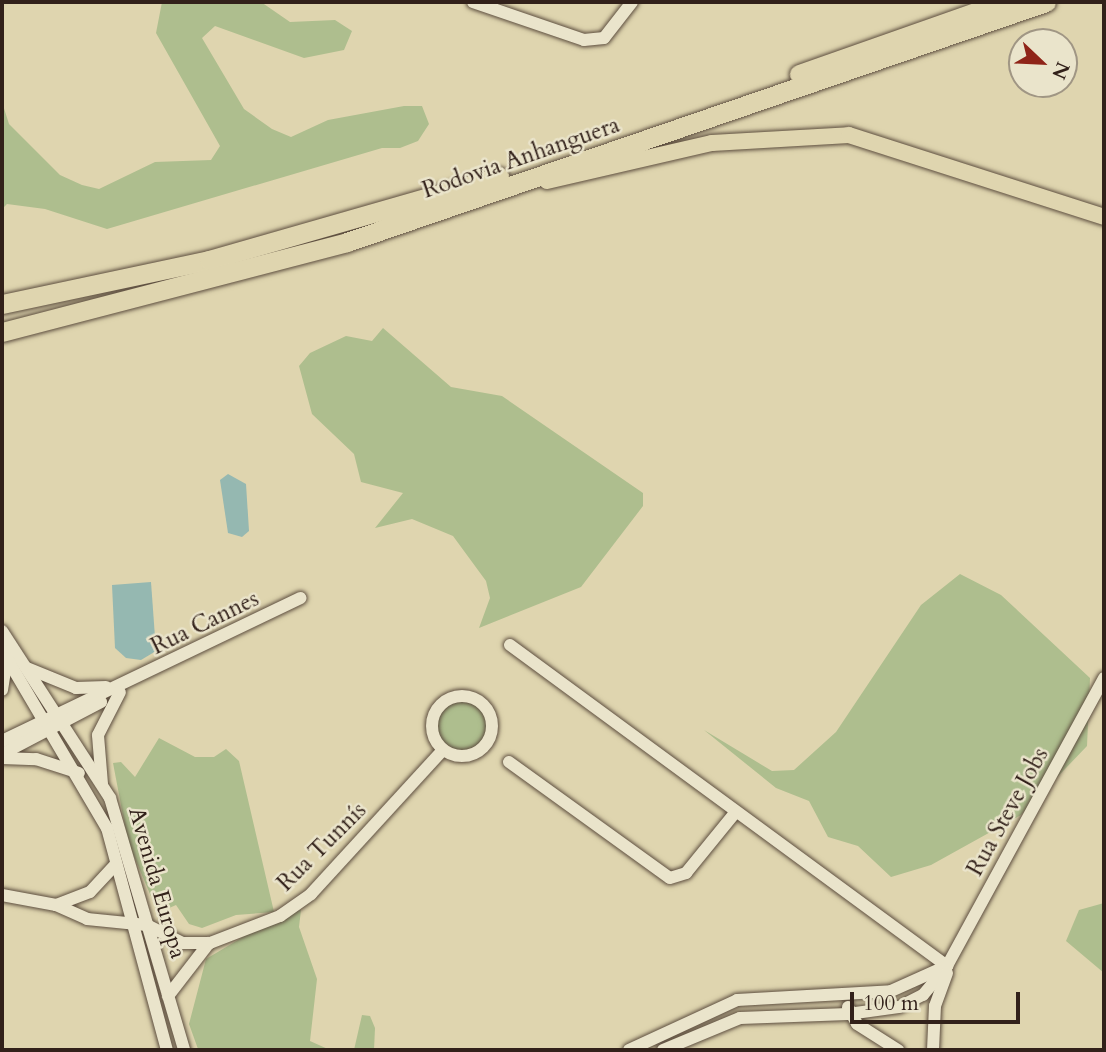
<!DOCTYPE html>
<html>
<head>
<meta charset="utf-8">
<style>
	body { margin:0 }
	#map { position:relative; width:1106px; height:1052px; overflow:hidden; background:#dfd5af; font-family:Cardo,serif }
	div>[style] { position:absolute }
	[style*='--x'] { left:calc(var(--x)*1px); top:calc(var(--y)*1px); width:calc(var(--w)*1px); rotate:calc(var(--a)*1deg) }
	.green>* { inset:0; background:#aebe8e }
	.round { border-radius:50% }
	.water>* { inset:0; background:#95b8b1 }
	.roads { filter:drop-shadow(0 0 2px #5d4e3f) drop-shadow(0 0 2px #5d4e3f) }
	.minor>* { height:12px; margin:-6px; padding:0 6px; transform-origin:6px; border-radius:6px; background:#eae4cb }
	.minor>.ring { margin:-6px; padding:0; box-sizing:content-box; background:none; border:12px solid #eae4cb; border-radius:50% }
	.major>* { height:16px; margin:-8px; padding:0 8px; transform-origin:8px; border-radius:8px; background:#dfd5af }
	.highway>* { height:19px; margin:-9.5px; padding:0 9.5px; transform-origin:9.5px; border-radius:9.5px; background:#dfd5af }
	span { translate:-50% -50%; white-space:nowrap; text-align:center; line-height:1.15; -webkit-text-stroke:5px #eae4cb; paint-order:stroke }
	.street-label { font-size:23px; color:#32211a }
	.frame { position:absolute; inset:0; border:4px solid #32211a; pointer-events:none }
	.north { position:absolute; left:1008px; top:28px; width:70px; height:70px; box-sizing:border-box; background:#eae4cb; border:2px solid #a09684; border-radius:50%; rotate:113deg; font-size:19px; font-weight:700; line-height:28px; text-align:center; color:#32211a }
	.north::after { content:''; display:block; margin:auto; width:24px; height:32px; background:#8f2418; clip-path:polygon(50% 0,100% 100%,50% 72%,0 100%) }
	.scale { position:absolute; left:850px; top:992px; width:170px; height:32px; box-sizing:border-box; border:4px solid #32211a; border-top:0; padding-left:9px; font-size:21px; line-height:24px; white-space:nowrap; color:#32211a; -webkit-text-stroke:5px #eae4cb; paint-order:stroke }
</style>
</head>
<body>
<div id="map">
	<div class="green">
		<i style="clip-path:polygon(162px 2px,261px 2px,290px 22px,335px 20px,352px 31px,344px 50px,304px 58px,215px 26px,202px 38px,244px 109px,272px 129px,291px 137px,328px 120px,404px 106px,422px 106px,429px 124px,418px 141px,400px 148px,382px 148px,107px 229px,45px 209px,7px 204px,2px 209px,2px 102px,9px 124px,60px 175px,82px 185px,99px 189px,155px 162px,211px 160px,220px 146px,156px 33px)"></i>
		<i style="clip-path:polygon(383px 328px,451px 387px,502px 396px,643px 493px,643px 506px,581px 587px,479px 628px,490px 598px,486px 581px,453px 536px,412px 519px,375px 528px,403px 493px,361px 482px,354px 454px,312px 414px,299px 366px,310px 353px,346px 336px,372px 341px)"></i>
		<i style="clip-path:polygon(960px 574px,1001px 595px,1090px 678px,1087px 746px,1021px 815px,931px 865px,891px 877px,858px 846px,828px 837px,809px 801px,776px 788px,704px 730px,772px 771px,794px 770px,836px 732px,921px 605px)"></i>
		<i class="round" style="left:435px;top:699px;width:54px;height:54px"></i>
		<i style="clip-path:polygon(159px 738px,195px 757px,214px 757px,226px 749px,239px 761px,274px 912px,236px 915px,202px 928px,189px 924px,176px 905px,158px 913px,128px 842px,113px 763px,121px 762px,135px 777px)"></i>
		<i style="clip-path:polygon(1104px 903px,1104px 973px,1066px 941px,1079px 910px)"></i>
		<i style="clip-path:polygon(301px 910px,299px 927px,317px 979px,310px 1041px,330px 1050px,198px 1049px,189px 1024px,206px 959px,287px 911px)"></i>
		<i style="clip-path:polygon(362px 1015px,370px 1016px,375px 1028px,374px 1050px,354px 1050px)"></i>
	</div>
	<div class="water">
		<i style="clip-path:polygon(228px 474px,246px 484px,249px 531px,242px 537px,228px 533px,220px 480px)"></i>
		<i style="clip-path:polygon(151px 582px,156px 651px,141px 660px,126px 658px,115px 648px,112px 585px)"></i>
	</div>
	<div class="roads">
		<div class="minor">
			<i style="--x:473;--y:2;--w:117;--a:18.9"></i>
			<i style="--x:584;--y:40;--w:20;--a:-6"></i>
			<i style="--x:604;--y:38;--w:46;--a:-52.1"></i>
			<i style="--x:2;--y:631;--w:199;--a:57.1"></i>
			<i style="--x:110;--y:798;--w:263;--a:73.6"></i>
			<i style="--x:510;--y:645;--w:542;--a:36.3"></i>
			<i style="--x:2;--y:650;--w:207;--a:59.5"></i>
			<i style="--x:107;--y:828;--w:230;--a:74.9"></i>
			<i style="--x:27;--y:668;--w:53;--a:22.2"></i>
			<i style="--x:76;--y:688;--w:30;--a:-2"></i>
			<i style="--x:2;--y:690;--w:32;--a:-81"></i>
			<i class="ring" style="left:432px;top:696px;width:48px;height:48px"></i>
			<i style="--x:2;--y:741;--w:331;--a:-25.6"></i>
			<i style="--x:2;--y:754;--w:112;--a:-27.7"></i>
			<i style="--x:2;--y:758;--w:34;--a:2"></i>
			<i style="--x:36;--y:759;--w:45;--a:18"></i>
			<i style="--x:509;--y:762;--w:198;--a:35.8"></i>
			<i style="--x:670;--y:878;--w:17;--a:-17"></i>
			<i style="--x:686;--y:873;--w:77;--a:-50.8"></i>
			<i style="--x:102;--y:784;--w:49;--a:-94.7"></i>
			<i style="--x:98;--y:735;--w:48;--a:-62.9"></i>
			<i style="--x:2;--y:895;--w:55;--a:10.5"></i>
			<i style="--x:56;--y:905;--w:34;--a:24"></i>
			<i style="--x:87;--y:919;--w:60;--a:5.7"></i>
			<i style="--x:147;--y:925;--w:39;--a:27"></i>
			<i style="--x:182;--y:943;--w:28;--a:0"></i>
			<i style="--x:210;--y:943;--w:75;--a:-21.1"></i>
			<i style="--x:280;--y:916;--w:38;--a:-35"></i>
			<i style="--x:311;--y:894;--w:195;--a:-47.5"></i>
			<i style="--x:56;--y:905;--w:36;--a:-21"></i>
			<i style="--x:90;--y:892;--w:38;--a:-47"></i>
			<i style="--x:168;--y:996;--w:67;--a:-52.3"></i>
			<i style="--x:848;--y:1007;--w:19;--a:62"></i>
			<i style="--x:857;--y:1024;--w:49;--a:32.4"></i>
			<i style="--x:629;--y:1050;--w:119;--a:-24.8"></i>
			<i style="--x:737;--y:1000;--w:154;--a:-3.3"></i>
			<i style="--x:891;--y:991;--w:61;--a:-24.1"></i>
			<i style="--x:663;--y:1050;--w:83;--a:-22.6"></i>
			<i style="--x:740;--y:1018;--w:108;--a:-2.1"></i>
			<i style="--x:848;--y:1014;--w:51;--a:-7.8"></i>
			<i style="--x:899;--y:1007;--w:27;--a:-27"></i>
			<i style="--x:923;--y:995;--w:38;--a:-50"></i>
			<i style="--x:947;--y:966;--w:328;--a:-61.4"></i>
			<i style="--x:933;--y:1050;--w:44;--a:-87.4"></i>
			<i style="--x:935;--y:1006;--w:35;--a:-70"></i>
		</div>
		<div class="major">
			<i style="--x:547;--y:181;--w:169;--a:-13"></i>
			<i style="--x:712;--y:143;--w:137;--a:-3.3"></i>
			<i style="--x:849;--y:135;--w:268;--a:17.8"></i>
		</div>
		<div class="highway">
			<i style="--x:799;--y:74;--w:216;--a:-19.4"></i>
			<i style="--x:2;--y:304;--w:212;--a:-12"></i>
			<i style="--x:209;--y:260;--w:302;--a:-16"></i>
			<i style="--x:2;--y:332;--w:357;--a:-14.6"></i>
			<i style="--x:347;--y:242;--w:739;--a:-18.95"></i>
		</div>
	</div>
	<div class="street-label">
		<span style="left:521px;top:158px;rotate:-19deg">Rodovia Anhanguera</span>
		<span style="left:205px;top:623px;rotate:-26deg">Rua Cannes</span>
		<span style="left:1008px;top:812px;rotate:-61deg">Rua Steve Jobs</span>
		<span style="left:322px;top:847px;rotate:-45deg">Rua Tunnís</span>
		<span style="left:157px;top:883px;rotate:74deg">Avenida Europa</span>
	</div>
	<div class="frame"></div>
	<div class="north">N</div>
	<div class="scale">100 m</div>
</div>
</body>
</html>
